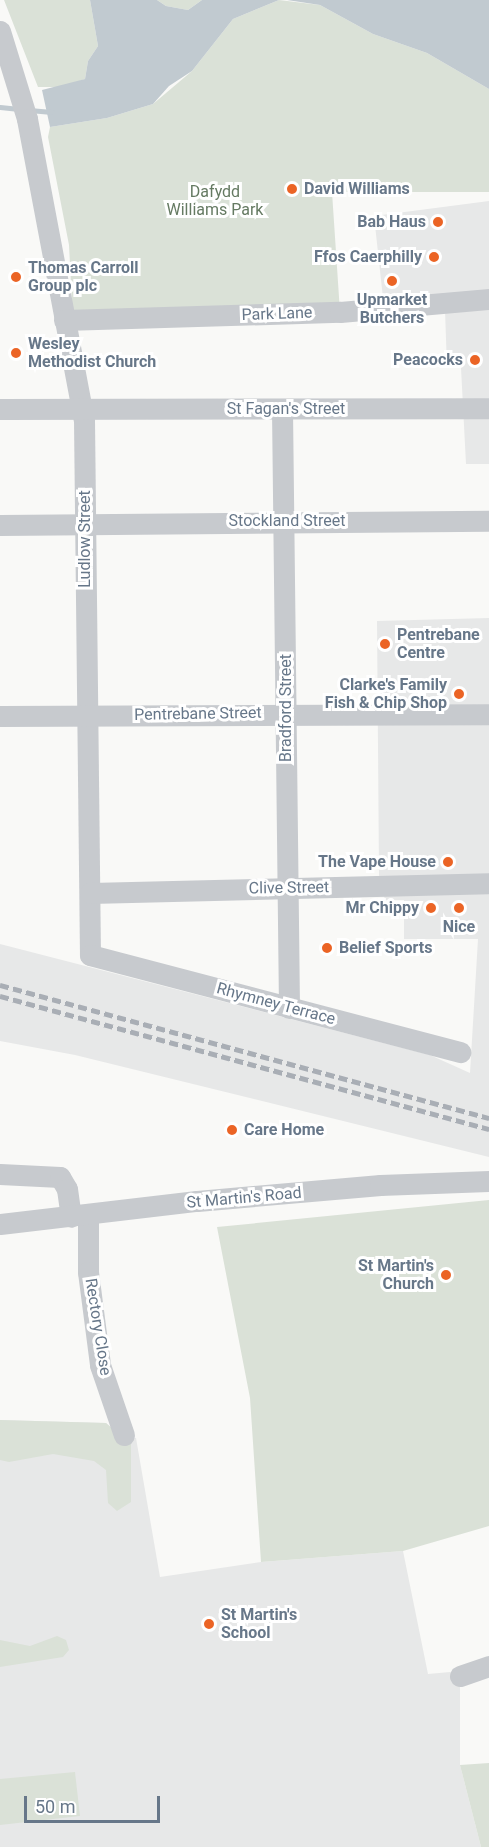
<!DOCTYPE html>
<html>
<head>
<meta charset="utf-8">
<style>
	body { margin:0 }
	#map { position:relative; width:489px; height:1847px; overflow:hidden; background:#f9f9f7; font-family:Roboto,sans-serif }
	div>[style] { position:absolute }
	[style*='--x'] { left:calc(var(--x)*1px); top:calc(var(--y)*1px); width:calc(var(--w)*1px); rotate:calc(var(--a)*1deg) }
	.built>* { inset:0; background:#e7e8e8 }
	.green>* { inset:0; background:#dae1d7 }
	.water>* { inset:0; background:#c1cad0 }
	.stream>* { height:5px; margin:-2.5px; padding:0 2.5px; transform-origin:2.5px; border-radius:2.5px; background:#c1cad0 }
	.minor>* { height:21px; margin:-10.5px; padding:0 10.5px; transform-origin:10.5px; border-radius:10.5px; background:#c7cace }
	.rail>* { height:4.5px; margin-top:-2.25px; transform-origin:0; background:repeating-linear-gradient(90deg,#a9aeb5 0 9px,transparent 0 13.5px) }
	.dots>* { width:16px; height:16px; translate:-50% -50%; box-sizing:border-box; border:3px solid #fff; border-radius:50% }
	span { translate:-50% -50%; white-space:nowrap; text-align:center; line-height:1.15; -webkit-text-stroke:6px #fff; paint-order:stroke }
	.poi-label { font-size:16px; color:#677789; font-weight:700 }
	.left { translate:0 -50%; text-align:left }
	.right { translate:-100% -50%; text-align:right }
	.park-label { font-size:16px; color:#657a62 }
	.street-label { font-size:16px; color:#677789 }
	.scale { position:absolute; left:24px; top:1796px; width:136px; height:27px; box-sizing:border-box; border:3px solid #677789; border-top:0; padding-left:8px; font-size:18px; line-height:21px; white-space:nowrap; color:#677789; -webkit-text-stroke:4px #fff; paint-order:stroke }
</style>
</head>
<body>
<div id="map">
	<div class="built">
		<i style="clip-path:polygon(489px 201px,489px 299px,384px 307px,374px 216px)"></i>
		<i style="clip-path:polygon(489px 305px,489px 464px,466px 464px,461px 368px,447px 368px,445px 310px)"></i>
		<i style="clip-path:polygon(489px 618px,489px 1157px,75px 1055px,0 1041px,0 944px,430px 1055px,470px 1073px,478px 939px,404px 939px,404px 900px,385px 900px,379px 875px,377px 621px)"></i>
		<i style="clip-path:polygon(0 1420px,106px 1423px,116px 1433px,136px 1438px,160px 1577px,261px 1562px,403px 1551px,428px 1674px,450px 1672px,460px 1676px,460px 1765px,481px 1847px,0 1847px)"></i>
	</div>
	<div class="green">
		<i style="clip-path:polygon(4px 0,90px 0,98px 46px,88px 61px,85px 79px,63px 87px,38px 87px)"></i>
		<i style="clip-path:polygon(157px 0,202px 0,188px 10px,166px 6px)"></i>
		<i style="clip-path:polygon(279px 0,320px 5px,373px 34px,427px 53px,489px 89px,489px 192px,332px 192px,340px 312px,73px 323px,69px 245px,48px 137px,50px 127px,107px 118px,153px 104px,192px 71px,233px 19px)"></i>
		<i style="clip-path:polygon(489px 1200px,489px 1526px,403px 1551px,261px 1562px,250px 1398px,217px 1227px)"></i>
		<i style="clip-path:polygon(0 1420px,106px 1423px,131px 1444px,131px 1502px,117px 1511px,108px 1503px,106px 1470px,94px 1461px,53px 1454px,9px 1462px,0 1460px)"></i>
		<i style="clip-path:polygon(57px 1636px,66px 1640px,69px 1650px,63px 1657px,0 1667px,0 1640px,30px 1646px)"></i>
		<i style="clip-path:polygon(489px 1763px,489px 1847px,481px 1847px,460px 1765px)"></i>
		<i style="clip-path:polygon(75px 1772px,80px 1816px,0 1825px,0 1779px)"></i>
	</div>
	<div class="water">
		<i style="clip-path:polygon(90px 0,157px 0,166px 6px,188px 10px,202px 0,279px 0,233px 19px,192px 71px,169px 86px,153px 104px,107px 118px,50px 127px,42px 90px,85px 79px,88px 61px,98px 46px)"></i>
		<i style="clip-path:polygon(287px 0,489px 0,489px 89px,427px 53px,373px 34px,320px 5px)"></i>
	</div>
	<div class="stream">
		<i style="--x:0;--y:107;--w:19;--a:6"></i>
		<i style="--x:29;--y:110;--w:23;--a:5"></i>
	</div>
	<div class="minor">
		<i style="--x:0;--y:31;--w:92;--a:72.9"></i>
		<i style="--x:27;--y:119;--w:306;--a:79.3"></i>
		<i style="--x:84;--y:420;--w:535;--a:89.36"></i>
		<i style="--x:90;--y:955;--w:383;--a:14.7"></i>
		<i style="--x:64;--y:320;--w:276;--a:-1.7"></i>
		<i style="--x:340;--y:312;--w:150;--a:-5"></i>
		<i style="--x:0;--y:409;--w:489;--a:-0.1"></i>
		<i style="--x:282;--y:409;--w:599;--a:89.33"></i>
		<i style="--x:0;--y:525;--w:489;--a:-0.5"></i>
		<i style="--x:0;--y:716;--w:489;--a:-0.2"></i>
		<i style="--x:90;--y:893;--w:399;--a:-1.4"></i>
		<i style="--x:0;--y:1174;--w:60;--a:2.9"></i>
		<i style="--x:60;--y:1177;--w:14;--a:60"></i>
		<i style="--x:67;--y:1189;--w:28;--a:82"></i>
		<i style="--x:88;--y:1216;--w:56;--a:90"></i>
		<i style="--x:88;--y:1272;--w:94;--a:82.6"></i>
		<i style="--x:100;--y:1365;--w:74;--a:71.1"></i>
		<i style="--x:0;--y:1224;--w:198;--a:-6.7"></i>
		<i style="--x:197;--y:1201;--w:184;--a:-5"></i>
		<i style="--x:380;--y:1185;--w:109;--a:-2.1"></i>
		<i style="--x:460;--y:1676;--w:31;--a:-19"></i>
	</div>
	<div class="rail">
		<i style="--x:0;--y:985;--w:507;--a:15.22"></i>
		<i style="--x:0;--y:996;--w:507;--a:15.22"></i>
	</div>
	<div class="dots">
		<i style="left:292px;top:189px;background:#eb6425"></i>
		<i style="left:438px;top:222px;background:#eb6425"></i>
		<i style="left:434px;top:257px;background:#eb6425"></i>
		<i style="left:16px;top:277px;background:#eb6425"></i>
		<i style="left:392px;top:281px;background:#eb6425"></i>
		<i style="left:16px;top:353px;background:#eb6425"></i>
		<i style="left:475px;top:360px;background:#eb6425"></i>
		<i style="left:385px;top:644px;background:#eb6425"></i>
		<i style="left:459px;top:694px;background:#eb6425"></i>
		<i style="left:448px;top:862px;background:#eb6425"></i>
		<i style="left:431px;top:908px;background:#eb6425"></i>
		<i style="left:459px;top:908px;background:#eb6425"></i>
		<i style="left:327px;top:948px;background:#eb6425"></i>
		<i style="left:232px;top:1130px;background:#eb6425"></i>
		<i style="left:446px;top:1275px;background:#eb6425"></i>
		<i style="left:209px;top:1624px;background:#eb6425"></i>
	</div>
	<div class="poi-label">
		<span class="left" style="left:304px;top:189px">David Williams</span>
		<span class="right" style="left:426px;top:222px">Bab Haus</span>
		<span class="right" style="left:422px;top:257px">Ffos Caerphilly</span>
		<span class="left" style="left:28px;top:277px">Thomas Carroll<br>Group plc</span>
		<span style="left:392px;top:309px">Upmarket<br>Butchers</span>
		<span class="left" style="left:28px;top:353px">Wesley<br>Methodist Church</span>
		<span class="right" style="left:463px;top:360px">Peacocks</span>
		<span class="left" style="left:397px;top:644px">Pentrebane<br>Centre</span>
		<span class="right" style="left:447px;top:694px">Clarke's Family<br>Fish &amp; Chip Shop</span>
		<span class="right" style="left:436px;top:862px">The Vape House</span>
		<span class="right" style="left:419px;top:908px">Mr Chippy</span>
		<span style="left:459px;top:927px">Nice</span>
		<span class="left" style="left:339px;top:948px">Belief Sports</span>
		<span class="left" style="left:244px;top:1130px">Care Home</span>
		<span class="right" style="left:434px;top:1275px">St Martin's<br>Church</span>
		<span class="left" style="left:221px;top:1624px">St Martin's<br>School</span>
	</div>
	<div class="park-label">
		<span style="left:215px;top:201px">Dafydd<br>Williams Park</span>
	</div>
	<div class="street-label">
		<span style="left:277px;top:314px;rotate:-2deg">Park Lane</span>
		<span style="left:286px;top:409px">St Fagan's Street</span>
		<span style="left:287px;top:521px">Stockland Street</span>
		<span style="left:85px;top:539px;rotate:-90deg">Ludlow Street</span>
		<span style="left:286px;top:708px;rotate:-90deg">Bradford Street</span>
		<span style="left:198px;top:714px;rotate:-1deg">Pentrebane Street</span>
		<span style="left:289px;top:888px;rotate:-1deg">Clive Street</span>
		<span style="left:276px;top:1004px;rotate:15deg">Rhymney Terrace</span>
		<span style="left:244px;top:1198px;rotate:-5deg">St Martin's Road</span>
		<span style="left:98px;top:1327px;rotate:81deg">Rectory Close</span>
	</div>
	<div class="scale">50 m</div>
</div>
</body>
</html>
